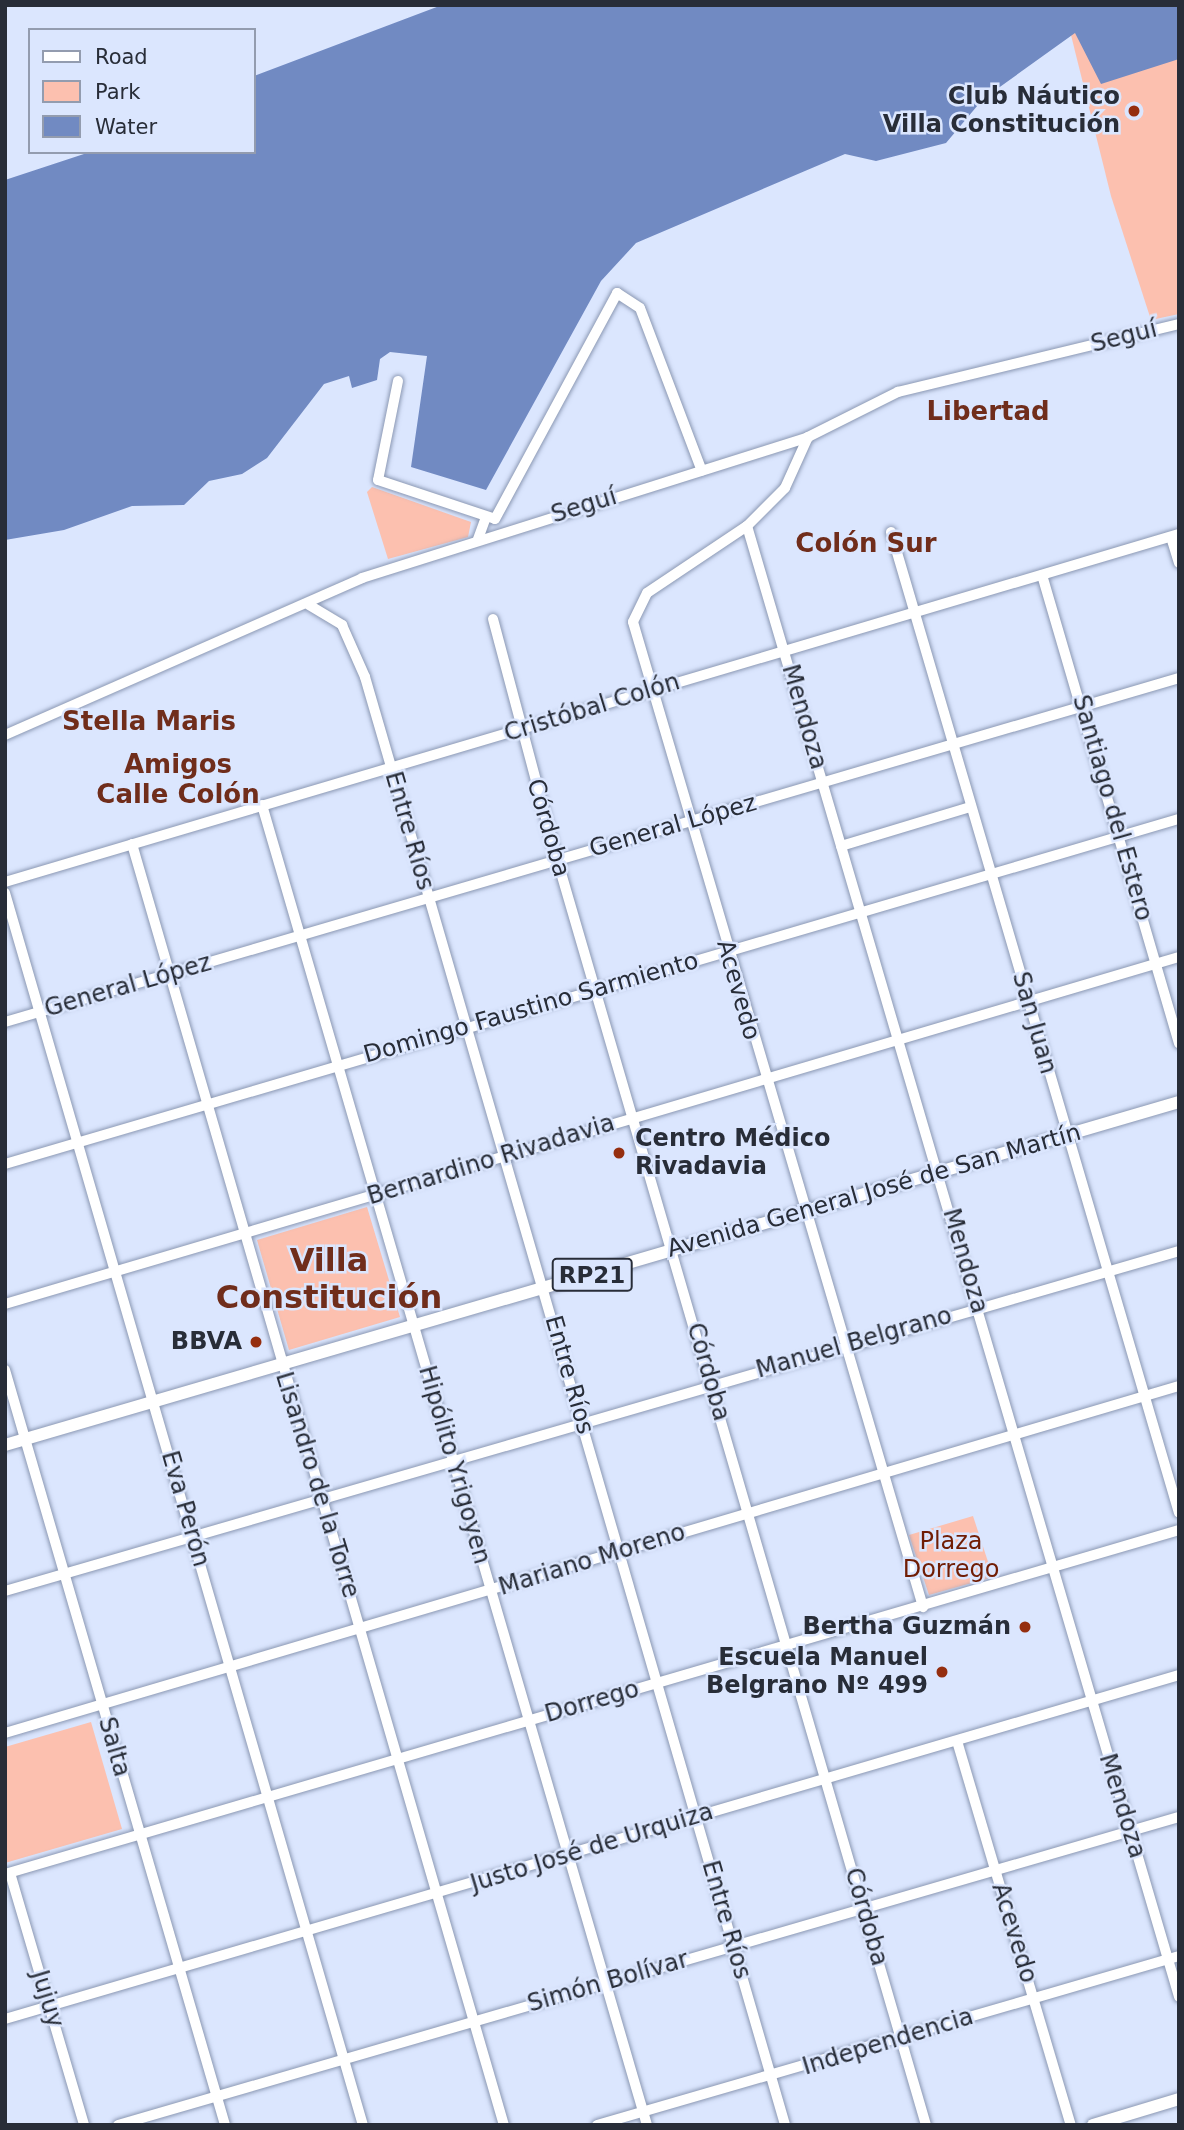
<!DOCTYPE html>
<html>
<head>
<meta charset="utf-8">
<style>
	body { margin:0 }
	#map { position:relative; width:1184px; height:2130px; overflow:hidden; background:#dbe6fe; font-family:"DejaVu Sans",sans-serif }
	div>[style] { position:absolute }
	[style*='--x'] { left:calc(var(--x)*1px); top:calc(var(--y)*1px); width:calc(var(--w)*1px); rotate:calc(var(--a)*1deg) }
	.green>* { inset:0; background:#fcc0af }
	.water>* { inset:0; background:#718ac2 }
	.roads { filter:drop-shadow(0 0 2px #8b98b3) drop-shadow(0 0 2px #8b98b3) }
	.minor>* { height:10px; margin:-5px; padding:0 5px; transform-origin:5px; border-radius:5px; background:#fff }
	.major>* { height:12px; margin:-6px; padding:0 6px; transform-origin:6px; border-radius:6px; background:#fff }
	.dots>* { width:19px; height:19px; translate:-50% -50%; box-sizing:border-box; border:4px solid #dbe6fe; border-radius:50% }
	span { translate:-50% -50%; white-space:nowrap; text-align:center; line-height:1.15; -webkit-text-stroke:5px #dbe6fe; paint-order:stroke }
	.shield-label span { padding:2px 5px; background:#dbe6fe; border:2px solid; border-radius:5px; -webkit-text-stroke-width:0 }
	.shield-label { font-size:23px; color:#282d38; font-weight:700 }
	.poi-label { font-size:24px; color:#282d38; font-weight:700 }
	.right { translate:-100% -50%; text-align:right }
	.left { translate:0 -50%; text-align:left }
	.street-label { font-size:24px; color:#282d38 }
	.park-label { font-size:24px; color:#701d04 }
	.neighbourhood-label { font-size:26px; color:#702d1b; font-weight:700 }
	.district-label { font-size:32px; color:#702d1b; font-weight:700 }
	.frame { position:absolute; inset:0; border:7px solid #282d38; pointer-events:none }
	.legend { position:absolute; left:28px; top:28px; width:228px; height:126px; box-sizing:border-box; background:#dbe6fe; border:2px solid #939caf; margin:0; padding:9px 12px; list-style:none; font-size:21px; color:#282d38 }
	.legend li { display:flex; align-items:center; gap:14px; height:35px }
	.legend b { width:35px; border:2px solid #939caf }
</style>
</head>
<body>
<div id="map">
	<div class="green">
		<i style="clip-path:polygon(1179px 5px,1179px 314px,1151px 320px,1111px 196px,1069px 27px)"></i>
		<i style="clip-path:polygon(372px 487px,471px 522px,468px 537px,388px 559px,367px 492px)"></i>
		<i style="clip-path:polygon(367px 1207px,400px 1317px,289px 1350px,257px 1240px)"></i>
		<i style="clip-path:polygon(973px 1516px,993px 1577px,929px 1595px,909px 1535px)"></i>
		<i style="clip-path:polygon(91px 1722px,122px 1829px,5px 1863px,5px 1747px)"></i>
	</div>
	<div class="water">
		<i style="clip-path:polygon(442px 5px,1179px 5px,1179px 59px,1101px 84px,1075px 33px,983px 99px,946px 143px,876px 161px,845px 154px,636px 243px,601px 281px,486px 490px,411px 467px,427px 356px,390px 352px,380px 359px,377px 380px,352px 388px,349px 376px,324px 384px,267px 458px,242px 474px,209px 481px,184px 505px,132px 506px,64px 530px,5px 540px,5px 180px,90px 152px,254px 152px,254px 76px)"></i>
	</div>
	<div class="roads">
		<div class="minor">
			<i style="--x:398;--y:381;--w:101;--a:101.4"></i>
			<i style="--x:378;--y:480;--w:123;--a:18.4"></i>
			<i style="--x:495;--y:519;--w:257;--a:-61.6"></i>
			<i style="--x:617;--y:293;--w:27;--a:33"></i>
			<i style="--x:640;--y:308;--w:174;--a:69.2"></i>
			<i style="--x:808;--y:437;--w:56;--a:114.3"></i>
			<i style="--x:785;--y:488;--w:54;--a:135"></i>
			<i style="--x:747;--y:526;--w:120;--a:146.2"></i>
			<i style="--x:647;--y:593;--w:32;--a:116"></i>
			<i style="--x:633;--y:622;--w:1027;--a:73.59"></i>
			<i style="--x:747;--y:526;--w:1533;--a:73.63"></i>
			<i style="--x:891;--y:532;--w:1022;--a:73.64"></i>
			<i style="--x:1171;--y:537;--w:27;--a:73"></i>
			<i style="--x:478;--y:539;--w:23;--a:-70"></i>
			<i style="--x:1042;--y:575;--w:488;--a:73.7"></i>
			<i style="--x:309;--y:605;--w:39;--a:31"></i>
			<i style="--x:342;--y:625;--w:57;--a:66.1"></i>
			<i style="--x:365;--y:677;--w:1508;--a:73.82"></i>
			<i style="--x:493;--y:619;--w:248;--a:75.1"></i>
			<i style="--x:557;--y:859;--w:1319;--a:73.75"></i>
			<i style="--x:5;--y:735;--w:390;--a:-23.7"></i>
			<i style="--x:362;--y:578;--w:468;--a:-17.5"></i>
			<i style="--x:808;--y:437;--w:101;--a:-26.6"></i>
			<i style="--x:898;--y:392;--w:289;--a:-13.6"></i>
			<i style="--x:262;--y:805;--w:1375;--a:73.74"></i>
			<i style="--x:132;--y:844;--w:1334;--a:73.81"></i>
			<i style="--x:841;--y:846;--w:135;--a:-16.8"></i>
			<i style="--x:5;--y:882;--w:1224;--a:-16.51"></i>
			<i style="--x:5;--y:893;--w:1283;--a:73.8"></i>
			<i style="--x:5;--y:1022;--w:1223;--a:-16.33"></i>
			<i style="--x:5;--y:1164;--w:1224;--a:-16.38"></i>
			<i style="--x:5;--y:1304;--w:1224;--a:-16.47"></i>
			<i style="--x:5;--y:1370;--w:786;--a:73.75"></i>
			<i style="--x:5;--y:1591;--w:1222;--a:-16.15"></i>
			<i style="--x:5;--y:1733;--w:1224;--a:-16.47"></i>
			<i style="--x:957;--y:1741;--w:401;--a:73.5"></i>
			<i style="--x:10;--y:1873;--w:263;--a:73.6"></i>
			<i style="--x:5;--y:1874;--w:1223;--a:-16.33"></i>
			<i style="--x:5;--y:2019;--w:1223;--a:-16.33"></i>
			<i style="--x:118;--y:2125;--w:1105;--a:-16.19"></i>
			<i style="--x:597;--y:2125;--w:606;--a:-16.19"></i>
		</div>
		<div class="major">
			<i style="--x:5;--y:1445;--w:1223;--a:-16.29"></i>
			<i style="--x:1093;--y:2125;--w:90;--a:-16.8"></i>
		</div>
	</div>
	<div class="dots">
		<i style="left:1134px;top:111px;background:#952e0f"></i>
		<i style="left:619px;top:1153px;background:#952e0f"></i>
		<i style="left:256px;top:1342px;background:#952e0f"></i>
		<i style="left:1025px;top:1627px;background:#952e0f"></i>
		<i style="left:942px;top:1672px;background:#952e0f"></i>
	</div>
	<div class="shield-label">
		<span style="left:592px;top:1275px">RP21</span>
	</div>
	<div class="poi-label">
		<span class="right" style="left:1120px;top:111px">Club Náutico<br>Villa Constitución</span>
		<span class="left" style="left:635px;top:1153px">Centro Médico<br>Rivadavia</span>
		<span class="right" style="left:242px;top:1342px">BBVA</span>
		<span class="right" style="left:1011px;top:1627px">Bertha Guzmán</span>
		<span class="right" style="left:928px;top:1672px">Escuela Manuel<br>Belgrano Nº 499</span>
	</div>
	<div class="street-label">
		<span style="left:1124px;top:337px;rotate:-14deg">Seguí</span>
		<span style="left:584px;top:506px;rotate:-17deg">Seguí</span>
		<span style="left:592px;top:708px;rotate:-17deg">Cristóbal Colón</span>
		<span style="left:804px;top:717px;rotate:74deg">Mendoza</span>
		<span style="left:1112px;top:808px;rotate:74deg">Santiago del Estero</span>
		<span style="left:673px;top:826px;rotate:-16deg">General López</span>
		<span style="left:548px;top:828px;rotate:74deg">Córdoba</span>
		<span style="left:409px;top:831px;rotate:74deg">Entre Ríos</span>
		<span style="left:128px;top:986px;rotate:-16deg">General López</span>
		<span style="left:738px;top:990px;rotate:74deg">Acevedo</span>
		<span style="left:531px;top:1008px;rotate:-16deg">Domingo Faustino Sarmiento</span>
		<span style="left:1034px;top:1023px;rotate:74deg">San Juan</span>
		<span style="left:491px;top:1160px;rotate:-17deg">Bernardino Rivadavia</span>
		<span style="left:874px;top:1191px;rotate:-16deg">Avenida General José de San Martín</span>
		<span style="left:965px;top:1261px;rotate:74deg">Mendoza</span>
		<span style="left:854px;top:1343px;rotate:-16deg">Manuel Belgrano</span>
		<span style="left:708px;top:1372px;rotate:74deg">Córdoba</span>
		<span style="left:569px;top:1375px;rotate:74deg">Entre Ríos</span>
		<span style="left:454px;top:1465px;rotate:74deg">Hipólito Yrigoyen</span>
		<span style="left:317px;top:1485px;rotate:73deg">Lisandro de la Torre</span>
		<span style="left:185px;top:1509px;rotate:74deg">Eva Perón</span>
		<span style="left:592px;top:1560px;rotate:-17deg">Mariano Moreno</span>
		<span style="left:592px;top:1702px;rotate:-16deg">Dorrego</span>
		<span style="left:114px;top:1747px;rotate:74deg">Salta</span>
		<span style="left:1122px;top:1806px;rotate:73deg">Mendoza</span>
		<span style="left:592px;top:1848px;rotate:-17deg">Justo José de Urquiza</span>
		<span style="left:866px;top:1917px;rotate:74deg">Córdoba</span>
		<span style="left:726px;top:1920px;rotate:74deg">Entre Ríos</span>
		<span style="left:1014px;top:1933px;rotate:73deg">Acevedo</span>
		<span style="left:608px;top:1982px;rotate:-16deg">Simón Bolívar</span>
		<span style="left:47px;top:1999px;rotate:73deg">Jujuy</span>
		<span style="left:888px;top:2042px;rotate:-17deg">Independencia</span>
	</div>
	<div class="park-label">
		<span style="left:951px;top:1556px">Plaza<br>Dorrego</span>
	</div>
	<div class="neighbourhood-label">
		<span style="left:988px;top:412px">Libertad</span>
		<span style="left:866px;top:544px">Colón Sur</span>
		<span style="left:149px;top:722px">Stella Maris</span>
		<span style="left:178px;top:780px">Amigos<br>Calle Colón</span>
	</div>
	<div class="district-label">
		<span style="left:329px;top:1279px">Villa<br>Constitución</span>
	</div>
	<div class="frame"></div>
	<ul class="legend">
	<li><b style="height:9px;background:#fff"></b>Road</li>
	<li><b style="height:19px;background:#fcc0af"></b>Park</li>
	<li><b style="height:19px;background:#718ac2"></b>Water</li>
	</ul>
</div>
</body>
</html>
